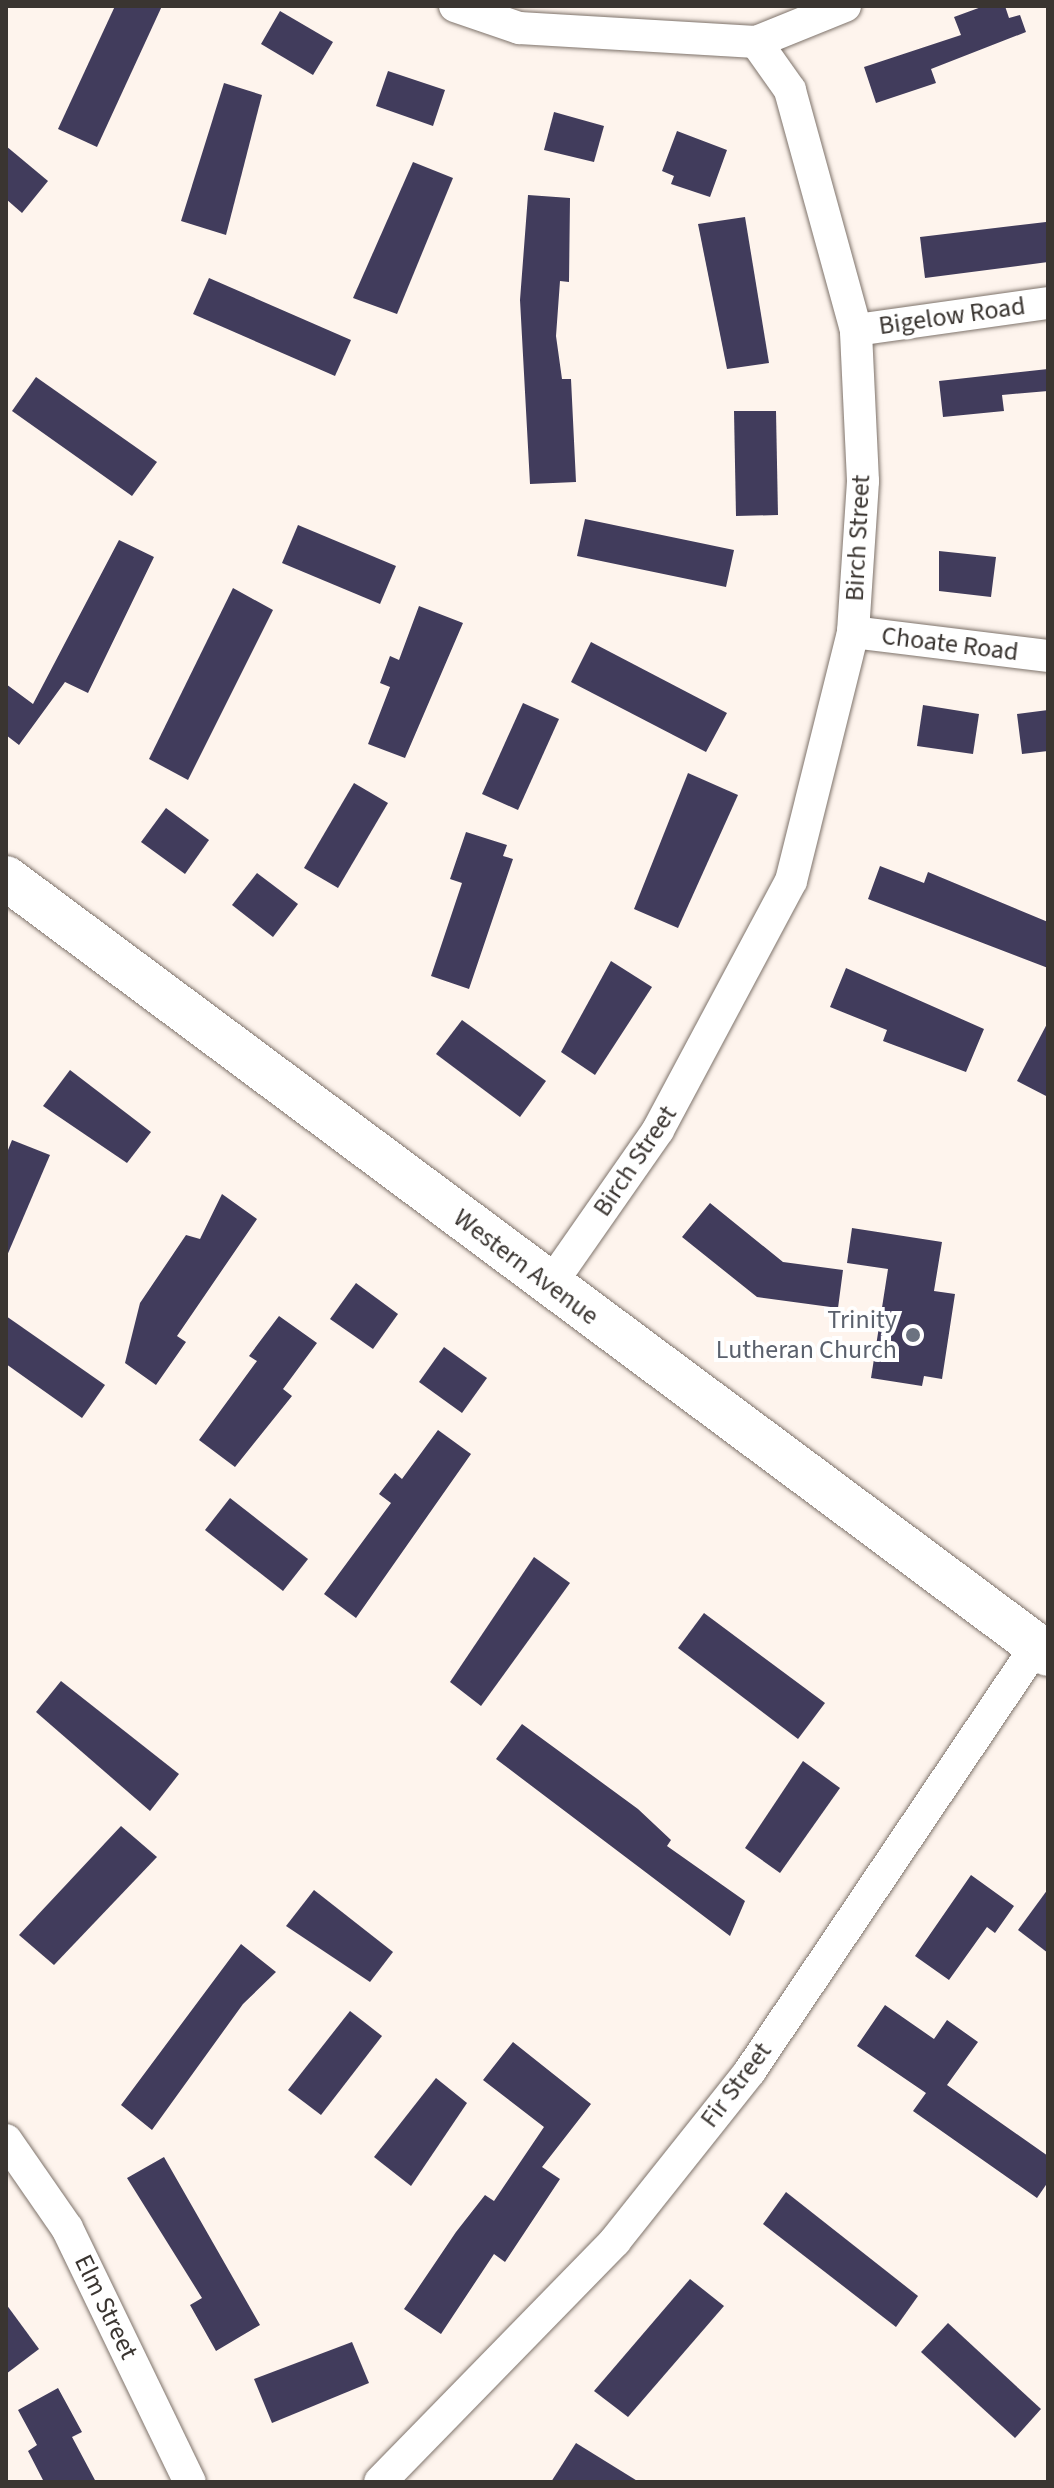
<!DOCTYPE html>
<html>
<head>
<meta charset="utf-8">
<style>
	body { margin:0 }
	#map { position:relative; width:1054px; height:2488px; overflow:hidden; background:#fef4ed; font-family:"Source Sans 3",sans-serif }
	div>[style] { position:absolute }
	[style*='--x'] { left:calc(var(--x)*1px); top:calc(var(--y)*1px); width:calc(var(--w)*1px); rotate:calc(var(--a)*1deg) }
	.building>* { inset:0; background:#413c5c }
	.roads { filter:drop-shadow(0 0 2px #7e736b) drop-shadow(0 0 2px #7e736b) }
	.street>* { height:32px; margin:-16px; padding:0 16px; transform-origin:16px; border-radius:16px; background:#fff }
	.secondary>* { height:44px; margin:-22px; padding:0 22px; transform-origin:22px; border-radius:22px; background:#fff }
	.dots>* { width:22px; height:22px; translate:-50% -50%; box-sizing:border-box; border:4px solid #fff; border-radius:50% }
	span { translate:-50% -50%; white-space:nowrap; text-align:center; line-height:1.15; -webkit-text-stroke:8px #fff; paint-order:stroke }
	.street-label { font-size:26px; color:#3a3531 }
	.worship-label { font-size:26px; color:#5b616d }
	.right { translate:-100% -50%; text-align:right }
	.frame { position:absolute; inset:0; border:8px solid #3a3531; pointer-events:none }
</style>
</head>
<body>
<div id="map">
	<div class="building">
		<i style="clip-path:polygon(115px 6px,162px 6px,97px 147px,58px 129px)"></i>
		<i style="clip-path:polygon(984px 6px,1005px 6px,1009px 18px,1020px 15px,1026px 32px,931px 69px,936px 83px,876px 103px,864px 67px,961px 35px,954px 17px)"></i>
		<i style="clip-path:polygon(280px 11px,333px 42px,313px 75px,261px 44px)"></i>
		<i style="clip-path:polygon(388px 71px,445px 90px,433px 126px,376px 106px)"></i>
		<i style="clip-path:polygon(224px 83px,262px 95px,226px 235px,181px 221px)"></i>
		<i style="clip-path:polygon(554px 112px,604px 126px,594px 162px,544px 150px)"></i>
		<i style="clip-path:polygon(677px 131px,727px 150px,710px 197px,671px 184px,674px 176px,662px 171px)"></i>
		<i style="clip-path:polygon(6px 146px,48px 181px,22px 213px,6px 199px)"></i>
		<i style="clip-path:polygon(413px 162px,453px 178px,397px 314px,353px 298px)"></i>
		<i style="clip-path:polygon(528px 195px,570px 198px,569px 282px,560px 281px,556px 336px,562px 379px,571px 379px,576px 482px,530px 484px,520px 300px)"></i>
		<i style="clip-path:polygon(745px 217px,769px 363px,727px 369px,698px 224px)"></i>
		<i style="clip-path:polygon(1046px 222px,1048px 262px,925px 278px,920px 237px)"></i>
		<i style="clip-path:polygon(209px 278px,351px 340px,335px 376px,193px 314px)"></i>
		<i style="clip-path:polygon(1048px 369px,1048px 391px,1002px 395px,1004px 411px,943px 417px,939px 381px)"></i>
		<i style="clip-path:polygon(36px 377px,157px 462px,132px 496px,12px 411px)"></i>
		<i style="clip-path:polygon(734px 411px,776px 411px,778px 515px,736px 516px)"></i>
		<i style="clip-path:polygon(585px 519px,734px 550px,726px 587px,577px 556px)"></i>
		<i style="clip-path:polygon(298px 525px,396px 566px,380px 604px,282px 563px)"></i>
		<i style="clip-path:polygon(119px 540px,154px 557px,88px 693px,65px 682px,19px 745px,6px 735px,6px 684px,33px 704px)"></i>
		<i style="clip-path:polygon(939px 551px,996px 557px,991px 597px,939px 591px)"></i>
		<i style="clip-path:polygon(233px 588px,273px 610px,188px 780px,149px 759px)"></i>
		<i style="clip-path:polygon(419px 606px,463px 623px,405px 758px,368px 744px,390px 687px,380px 683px,390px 656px,399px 660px)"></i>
		<i style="clip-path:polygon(591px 642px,727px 713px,706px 752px,571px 682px)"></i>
		<i style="clip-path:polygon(523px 703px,559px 719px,518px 810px,482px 794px)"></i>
		<i style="clip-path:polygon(923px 705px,979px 714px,973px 754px,917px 746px)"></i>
		<i style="clip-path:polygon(1048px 710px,1048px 751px,1022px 754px,1017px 714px)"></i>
		<i style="clip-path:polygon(688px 773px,738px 795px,678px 928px,634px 909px)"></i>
		<i style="clip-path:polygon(354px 783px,388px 803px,338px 888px,304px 868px)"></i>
		<i style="clip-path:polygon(166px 808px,209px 840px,185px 874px,141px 842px)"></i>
		<i style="clip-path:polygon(466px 832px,507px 845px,503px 856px,513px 859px,469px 989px,431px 976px,462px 883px,450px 879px)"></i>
		<i style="clip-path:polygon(880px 866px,924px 883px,928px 872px,1048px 922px,1048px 968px,868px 899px)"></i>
		<i style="clip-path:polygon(257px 873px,298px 904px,273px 937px,232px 905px)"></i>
		<i style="clip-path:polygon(611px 961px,652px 987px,595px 1075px,561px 1052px)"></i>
		<i style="clip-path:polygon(846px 968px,984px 1029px,966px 1072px,883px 1041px,887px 1030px,830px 1007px)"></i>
		<i style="clip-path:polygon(462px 1020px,546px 1081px,520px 1117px,436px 1054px)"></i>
		<i style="clip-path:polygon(1048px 1022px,1048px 1097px,1017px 1081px)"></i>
		<i style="clip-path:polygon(70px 1070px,151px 1132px,127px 1163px,43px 1106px)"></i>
		<i style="clip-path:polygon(12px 1140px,50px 1155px,6px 1258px,6px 1155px)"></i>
		<i style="clip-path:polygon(222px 1194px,257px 1219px,177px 1336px,186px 1342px,156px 1385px,125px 1363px,140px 1303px,186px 1235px,200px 1239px)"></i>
		<i style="clip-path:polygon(710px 1203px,783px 1262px,843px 1270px,838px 1308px,757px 1297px,682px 1237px)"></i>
		<i style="clip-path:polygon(852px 1228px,942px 1242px,934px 1291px,955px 1294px,942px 1379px,924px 1376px,922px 1386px,871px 1378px,888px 1269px,847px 1263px)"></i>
		<i style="clip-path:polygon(356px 1283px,398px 1314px,373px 1349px,330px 1319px)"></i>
		<i style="clip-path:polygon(6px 1316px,105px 1385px,82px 1418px,6px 1364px)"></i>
		<i style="clip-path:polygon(279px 1316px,317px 1343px,283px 1389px,292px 1396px,235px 1467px,199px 1440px,257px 1361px,249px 1356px)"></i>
		<i style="clip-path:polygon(444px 1347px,487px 1378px,462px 1413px,419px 1382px)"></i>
		<i style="clip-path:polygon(438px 1430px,471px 1454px,356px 1618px,324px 1594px,391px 1503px,379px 1494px,395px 1473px,402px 1479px)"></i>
		<i style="clip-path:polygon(230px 1498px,308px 1559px,283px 1591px,205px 1530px)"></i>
		<i style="clip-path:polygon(534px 1557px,570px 1583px,481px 1706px,450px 1682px)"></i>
		<i style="clip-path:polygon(704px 1613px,825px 1703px,798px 1739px,678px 1648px)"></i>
		<i style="clip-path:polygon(61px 1681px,179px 1774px,150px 1811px,36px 1712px)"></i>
		<i style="clip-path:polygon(522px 1724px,638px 1809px,671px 1840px,667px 1846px,745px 1901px,730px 1936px,496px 1759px)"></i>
		<i style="clip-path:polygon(803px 1761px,840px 1788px,780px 1873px,745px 1848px)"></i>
		<i style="clip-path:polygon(121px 1826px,157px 1857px,54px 1965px,19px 1935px)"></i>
		<i style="clip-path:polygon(971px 1875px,1014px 1906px,995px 1933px,987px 1927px,949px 1980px,915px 1956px)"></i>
		<i style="clip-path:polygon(1048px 1889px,1048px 1953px,1018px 1930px)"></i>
		<i style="clip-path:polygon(314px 1890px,393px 1952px,370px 1982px,286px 1926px)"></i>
		<i style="clip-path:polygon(241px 1944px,276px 1972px,243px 2004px,152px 2130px,121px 2105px)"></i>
		<i style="clip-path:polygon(885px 2005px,934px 2039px,947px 2020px,978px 2042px,947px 2085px,1048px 2156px,1048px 2182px,1037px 2198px,913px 2111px,926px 2093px,857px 2046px)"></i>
		<i style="clip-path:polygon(350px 2011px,382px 2036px,321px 2115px,288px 2090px)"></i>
		<i style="clip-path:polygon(513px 2042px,591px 2104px,542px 2167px,560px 2179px,505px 2262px,494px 2254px,441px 2334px,404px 2309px,456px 2232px,485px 2195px,494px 2201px,544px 2127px,483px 2080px)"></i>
		<i style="clip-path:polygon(436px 2078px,467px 2103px,411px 2186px,374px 2157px)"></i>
		<i style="clip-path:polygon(164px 2157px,260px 2325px,216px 2351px,190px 2305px,202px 2298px,127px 2178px)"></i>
		<i style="clip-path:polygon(786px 2192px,918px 2296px,896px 2327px,763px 2224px)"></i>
		<i style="clip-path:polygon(690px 2279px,724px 2306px,628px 2417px,594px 2391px)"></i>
		<i style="clip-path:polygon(6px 2304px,39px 2349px,6px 2374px)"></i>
		<i style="clip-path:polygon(948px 2323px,1041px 2409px,1015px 2438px,921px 2352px)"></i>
		<i style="clip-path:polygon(352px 2342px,369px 2383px,272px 2423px,254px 2379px)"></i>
		<i style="clip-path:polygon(58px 2388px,82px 2432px,72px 2437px,96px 2482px,44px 2482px,28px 2451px,37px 2445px,18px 2410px)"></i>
		<i style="clip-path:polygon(576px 2443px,639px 2482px,551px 2482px)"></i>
	</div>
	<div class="roads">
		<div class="street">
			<i style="--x:455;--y:6;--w:68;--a:19"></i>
			<i style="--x:519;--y:28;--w:237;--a:3.4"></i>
			<i style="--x:756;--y:42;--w:96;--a:-22"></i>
			<i style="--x:856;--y:330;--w:194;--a:-8"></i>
			<i style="--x:853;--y:632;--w:196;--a:7"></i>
			<i style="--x:550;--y:1285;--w:189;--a:-55.1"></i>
			<i style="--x:658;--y:1130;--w:282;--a:-61.9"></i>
			<i style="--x:791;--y:881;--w:257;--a:-76"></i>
			<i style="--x:853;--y:632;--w:151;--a:-86.2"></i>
			<i style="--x:863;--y:481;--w:151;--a:-92.7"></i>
			<i style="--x:856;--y:330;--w:249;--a:-105.4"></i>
			<i style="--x:790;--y:90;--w:59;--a:-125.3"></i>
			<i style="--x:6;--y:2140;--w:107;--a:55.3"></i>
			<i style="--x:67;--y:2228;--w:282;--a:64.2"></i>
			<i style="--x:380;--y:2482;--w:337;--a:-45.7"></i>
			<i style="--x:615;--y:2241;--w:217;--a:-51.5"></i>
			<i style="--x:750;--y:2071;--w:514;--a:-56.03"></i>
		</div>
		<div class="secondary">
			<i style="--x:6;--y:878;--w:1299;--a:36.68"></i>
		</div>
	</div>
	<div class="dots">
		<i style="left:913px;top:1335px;background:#6b7280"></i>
	</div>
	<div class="street-label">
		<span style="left:952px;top:316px;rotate:-8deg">Bigelow Road</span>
		<span style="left:858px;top:538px;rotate:-87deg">Birch Street</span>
		<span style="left:950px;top:644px;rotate:7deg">Choate Road</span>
		<span style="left:635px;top:1161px;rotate:-56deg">Birch Street</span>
		<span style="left:526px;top:1267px;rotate:37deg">Western Avenue</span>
		<span style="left:736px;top:2085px;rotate:-53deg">Fir Street</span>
		<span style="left:106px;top:2307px;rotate:64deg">Elm Street</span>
	</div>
	<div class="worship-label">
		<span class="right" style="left:897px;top:1335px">Trinity<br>Lutheran Church</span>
	</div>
	<div class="frame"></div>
</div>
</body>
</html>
